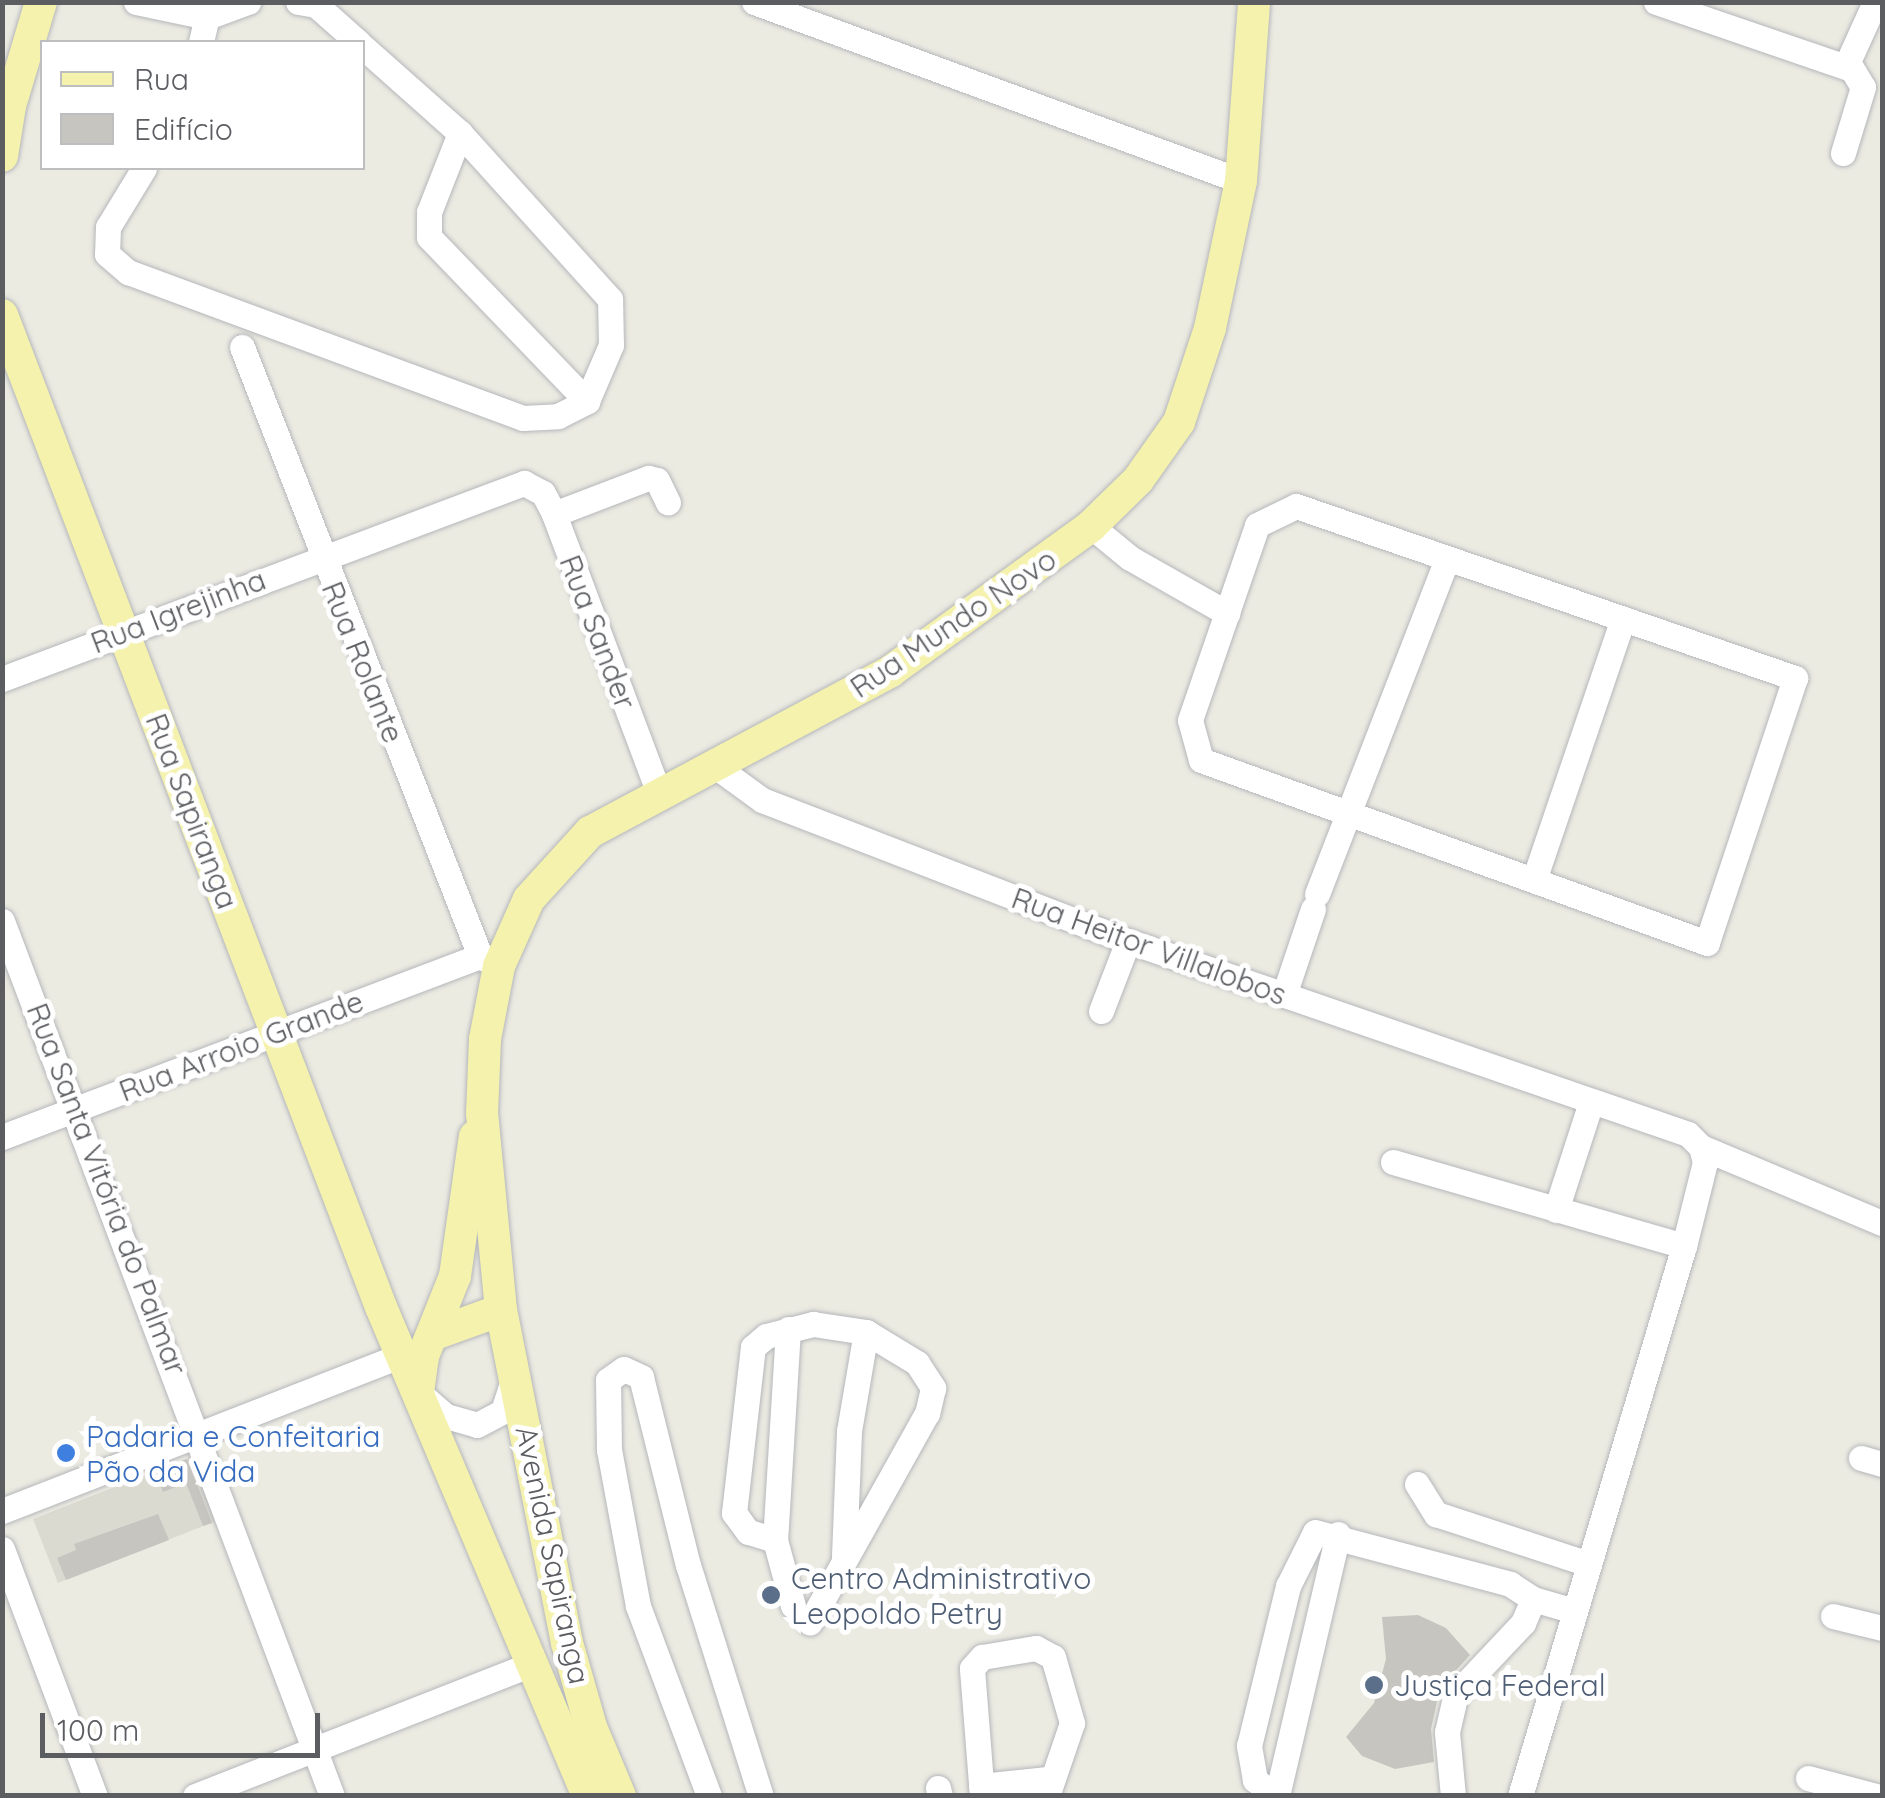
<!DOCTYPE html>
<html>
<head>
<meta charset="utf-8">
<style>
	body { margin:0 }
	#map { position:relative; width:1885px; height:1798px; overflow:hidden; background:#ecebe2; font-family:Quicksand,sans-serif }
	div>[style] { position:absolute }
	[style*='--x'] { left:calc(var(--x)*1px); top:calc(var(--y)*1px); width:calc(var(--w)*1px); rotate:calc(var(--a)*1deg) }
	.education>* { inset:0; background:#dbdad1 }
	.building>* { inset:0; background:#c7c5bf }
	.roads { filter:drop-shadow(0 0 2px #b5b7bb) drop-shadow(0 0 2px #b5b7bb) }
	.minor>* { height:25px; margin:-12.5px; padding:0 12.5px; transform-origin:12.5px; border-radius:12.5px; background:#fff }
	.major>* { height:32px; margin:-16px; padding:0 16px; transform-origin:16px; border-radius:16px; background:#f5f2ae }
	.dots>* { width:28px; height:28px; translate:-50% -50%; box-sizing:border-box; border:5px solid #fff; border-radius:50% }
	span { translate:-50% -50%; white-space:nowrap; text-align:center; line-height:1.15; -webkit-text-stroke:10px #fff; paint-order:stroke }
	.street-label { font-size:30px; color:#5b5d61 }
	.shop-label { font-size:30px; color:#366cbe }
	.left { translate:0 -50%; text-align:left }
	.service-label { font-size:30px; color:#4e5e75 }
	.frame { position:absolute; inset:0; border:5px solid #5b5d61; pointer-events:none }
	.legend { position:absolute; left:40px; top:40px; width:325px; height:130px; box-sizing:border-box; background:#fff; border:2px solid #bdbec0; margin:0; padding:12px 18px; list-style:none; font-size:30px; color:#5b5d61 }
	.legend li { display:flex; align-items:center; gap:20px; height:50px }
	.legend b { width:50px; border:2px solid #bdbec0 }
	.scale { position:absolute; left:40px; top:1713px; width:280px; height:45px; box-sizing:border-box; border:5px solid #5b5d61; border-top:0; padding-left:12px; font-size:30px; line-height:35px; white-space:nowrap; color:#5b5d61; -webkit-text-stroke:8px #fff; paint-order:stroke }
</style>
</head>
<body>
<div id="map">
	<div class="education">
		<i style="clip-path:polygon(204px 1452px,229px 1516px,58px 1583px,33px 1519px)"></i>
	</div>
	<div class="building">
		<i style="clip-path:polygon(187px 1459px,212px 1523px,203px 1526px,186px 1483px,163px 1492px,155px 1471px)"></i>
		<i style="clip-path:polygon(158px 1514px,169px 1540px,66px 1580px,57px 1558px,76px 1550px,74px 1544px)"></i>
		<i style="clip-path:polygon(1418px 1615px,1446px 1628px,1470px 1655px,1440px 1688px,1431px 1729px,1434px 1762px,1395px 1769px,1362px 1756px,1346px 1737px,1374px 1703px,1386px 1659px,1382px 1617px)"></i>
	</div>
	<div class="roads">
		<div class="minor">
			<i style="--x:136;--y:2;--w:73;--a:11.9"></i>
			<i style="--x:298;--y:2;--w:18;--a:9"></i>
			<i style="--x:316;--y:5;--w:56;--a:41.4"></i>
			<i style="--x:754;--y:2;--w:519;--a:20.18"></i>
			<i style="--x:1656;--y:2;--w:207;--a:18.9"></i>
			<i style="--x:1852;--y:69;--w:21;--a:59"></i>
			<i style="--x:1863;--y:87;--w:69;--a:106.9"></i>
			<i style="--x:201;--y:42;--w:26;--a:-77"></i>
			<i style="--x:207;--y:17;--w:44;--a:-20.1"></i>
			<i style="--x:1846;--y:66;--w:70;--a:-65.6"></i>
			<i style="--x:460;--y:133;--w:85;--a:111.4"></i>
			<i style="--x:429;--y:212;--w:25;--a:90"></i>
			<i style="--x:429;--y:237;--w:228;--a:46.1"></i>
			<i style="--x:144;--y:168;--w:69;--a:121.4"></i>
			<i style="--x:108;--y:227;--w:27;--a:92"></i>
			<i style="--x:107;--y:254;--w:28;--a:41"></i>
			<i style="--x:128;--y:272;--w:421;--a:20.3"></i>
			<i style="--x:523;--y:418;--w:35;--a:-3"></i>
			<i style="--x:558;--y:416;--w:33;--a:-27"></i>
			<i style="--x:587;--y:401;--w:61;--a:-66.8"></i>
			<i style="--x:611;--y:345;--w:46;--a:-91.2"></i>
			<i style="--x:610;--y:299;--w:224;--a:-132.1"></i>
			<i style="--x:460;--y:133;--w:131;--a:-138.4"></i>
			<i style="--x:242;--y:347;--w:654;--a:68.65"></i>
			<i style="--x:480;--y:956;--w:21;--a:28"></i>
			<i style="--x:1296;--y:506;--w:528;--a:19.02"></i>
			<i style="--x:1795;--y:678;--w:279;--a:108.4"></i>
			<i style="--x:1707;--y:943;--w:538;--a:-160.12"></i>
			<i style="--x:1201;--y:760;--w:41;--a:-105.4"></i>
			<i style="--x:1190;--y:720;--w:206;--a:-71"></i>
			<i style="--x:1257;--y:525;--w:43;--a:-26"></i>
			<i style="--x:554;--y:514;--w:101;--a:-21"></i>
			<i style="--x:648;--y:478;--w:9;--a:13"></i>
			<i style="--x:657;--y:480;--w:25;--a:64"></i>
			<i style="--x:1091;--y:526;--w:50;--a:39.4"></i>
			<i style="--x:1130;--y:558;--w:112;--a:29.6"></i>
			<i style="--x:2;--y:679;--w:558;--a:-20.58"></i>
			<i style="--x:524;--y:483;--w:21;--a:28"></i>
			<i style="--x:543;--y:493;--w:24;--a:62"></i>
			<i style="--x:554;--y:514;--w:298;--a:69.4"></i>
			<i style="--x:718;--y:768;--w:54;--a:36"></i>
			<i style="--x:762;--y:800;--w:392;--a:21.1"></i>
			<i style="--x:1128;--y:941;--w:592;--a:19.02"></i>
			<i style="--x:1688;--y:1134;--w:18;--a:45"></i>
			<i style="--x:1701;--y:1147;--w:16;--a:75"></i>
			<i style="--x:1705;--y:1162;--w:87;--a:104"></i>
			<i style="--x:1684;--y:1246;--w:574;--a:106.6"></i>
			<i style="--x:1534;--y:880;--w:276;--a:-71.2"></i>
			<i style="--x:1317;--y:894;--w:360;--a:-68.8"></i>
			<i style="--x:2;--y:921;--w:935;--a:69.34"></i>
			<i style="--x:1284;--y:995;--w:91;--a:-71.4"></i>
			<i style="--x:1101;--y:1011;--w:75;--a:-68.9"></i>
			<i style="--x:2;--y:1137;--w:511;--a:-20.74"></i>
			<i style="--x:1701;--y:1147;--w:196;--a:22.8"></i>
			<i style="--x:1393;--y:1162;--w:303;--a:16.1"></i>
			<i style="--x:1556;--y:1210;--w:114;--a:-72"></i>
			<i style="--x:788;--y:1329;--w:211;--a:93.5"></i>
			<i style="--x:775;--y:1540;--w:68;--a:74.7"></i>
			<i style="--x:418;--y:1392;--w:37;--a:41"></i>
			<i style="--x:446;--y:1416;--w:32;--a:16"></i>
			<i style="--x:477;--y:1425;--w:30;--a:-28"></i>
			<i style="--x:503;--y:1411;--w:35;--a:-72"></i>
			<i style="--x:1861;--y:1458;--w:22;--a:16"></i>
			<i style="--x:1417;--y:1484;--w:36;--a:58"></i>
			<i style="--x:1436;--y:1514;--w:161;--a:18.1"></i>
			<i style="--x:2;--y:1511;--w:429;--a:-21.3"></i>
			<i style="--x:775;--y:1540;--w:28;--a:-163"></i>
			<i style="--x:748;--y:1532;--w:24;--a:-126"></i>
			<i style="--x:734;--y:1513;--w:167;--a:-83.5"></i>
			<i style="--x:753;--y:1347;--w:17;--a:-40"></i>
			<i style="--x:766;--y:1336;--w:49;--a:-14.3"></i>
			<i style="--x:813;--y:1324;--w:54;--a:8.6"></i>
			<i style="--x:866;--y:1332;--w:60;--a:31.3"></i>
			<i style="--x:917;--y:1363;--w:30;--a:57"></i>
			<i style="--x:933;--y:1388;--w:26;--a:103"></i>
			<i style="--x:927;--y:1413;--w:240;--a:119.2"></i>
			<i style="--x:2;--y:1549;--w:264;--a:69.4"></i>
			<i style="--x:844;--y:1556;--w:125;--a:-87.7"></i>
			<i style="--x:849;--y:1431;--w:100;--a:-80.3"></i>
			<i style="--x:1833;--y:1616;--w:50;--a:13.8"></i>
			<i style="--x:1808;--y:1778;--w:70;--a:14.8"></i>
			<i style="--x:981;--y:1786;--w:67;--a:-6"></i>
			<i style="--x:938;--y:1788;--w:8;--a:76"></i>
			<i style="--x:195;--y:1796;--w:361;--a:-21.4"></i>
			<i style="--x:709;--y:1796;--w:203;--a:-110.5"></i>
			<i style="--x:638;--y:1606;--w:159;--a:-100.5"></i>
			<i style="--x:609;--y:1450;--w:70;--a:-90.8"></i>
			<i style="--x:608;--y:1380;--w:19;--a:-35"></i>
			<i style="--x:624;--y:1369;--w:19;--a:25"></i>
			<i style="--x:641;--y:1377;--w:194;--a:76"></i>
			<i style="--x:688;--y:1565;--w:242;--a:72.5"></i>
			<i style="--x:982;--y:1796;--w:128;--a:-94.5"></i>
			<i style="--x:972;--y:1668;--w:15;--a:-48"></i>
			<i style="--x:982;--y:1657;--w:55;--a:-9.5"></i>
			<i style="--x:1036;--y:1648;--w:19;--a:28"></i>
			<i style="--x:1053;--y:1657;--w:69;--a:73.9"></i>
			<i style="--x:1072;--y:1723;--w:77;--a:108.9"></i>
			<i style="--x:1275;--y:1796;--w:26;--a:-141"></i>
			<i style="--x:1255;--y:1780;--w:35;--a:-100"></i>
			<i style="--x:1249;--y:1746;--w:165;--a:-76.3"></i>
			<i style="--x:1288;--y:1586;--w:60;--a:-63.4"></i>
			<i style="--x:1315;--y:1532;--w:202;--a:14.9"></i>
			<i style="--x:1510;--y:1584;--w:27;--a:33"></i>
			<i style="--x:1533;--y:1599;--w:43;--a:16.3"></i>
			<i style="--x:1277;--y:1796;--w:269;--a:-76.9"></i>
			<i style="--x:1453;--y:1796;--w:64;--a:-95.4"></i>
			<i style="--x:1447;--y:1732;--w:39;--a:-77"></i>
			<i style="--x:1456;--y:1694;--w:98;--a:-46.7"></i>
			<i style="--x:1523;--y:1623;--w:26;--a:-67"></i>
		</div>
		<div class="major">
			<i style="--x:2;--y:156;--w:51;--a:-80.9"></i>
			<i style="--x:10;--y:106;--w:109;--a:-73.4"></i>
			<i style="--x:2;--y:315;--w:1062;--a:69.09"></i>
			<i style="--x:381;--y:1307;--w:531;--a:67.06"></i>
			<i style="--x:432;--y:1335;--w:73;--a:-19.9"></i>
			<i style="--x:418;--y:1392;--w:36;--a:-82"></i>
			<i style="--x:423;--y:1356;--w:86;--a:-68.2"></i>
			<i style="--x:455;--y:1276;--w:141;--a:-81.9"></i>
			<i style="--x:620;--y:1796;--w:75;--a:-112.8"></i>
			<i style="--x:591;--y:1727;--w:87;--a:-105.9"></i>
			<i style="--x:567;--y:1643;--w:339;--a:-101.2"></i>
			<i style="--x:501;--y:1310;--w:197;--a:-95.5"></i>
			<i style="--x:482;--y:1114;--w:75;--a:-87.7"></i>
			<i style="--x:485;--y:1039;--w:74;--a:-79.1"></i>
			<i style="--x:499;--y:966;--w:73;--a:-65.9"></i>
			<i style="--x:529;--y:899;--w:91;--a:-47.7"></i>
			<i style="--x:590;--y:832;--w:341;--a:-28.1"></i>
			<i style="--x:891;--y:671;--w:247;--a:-35.9"></i>
			<i style="--x:1091;--y:526;--w:66;--a:-44.4"></i>
			<i style="--x:1138;--y:480;--w:71;--a:-54.7"></i>
			<i style="--x:1179;--y:422;--w:99;--a:-71.7"></i>
			<i style="--x:1210;--y:328;--w:150;--a:-78.1"></i>
			<i style="--x:1241;--y:181;--w:179;--a:-85.8"></i>
		</div>
	</div>
	<div class="dots">
		<i style="left:66px;top:1453px;background:#3f7fe0"></i>
		<i style="left:771px;top:1595px;background:#5c6f8a"></i>
		<i style="left:1374px;top:1685px;background:#5c6f8a"></i>
	</div>
	<div class="street-label">
		<span style="left:178px;top:611px;rotate:-21deg">Rua Igrejinha</span>
		<span style="left:953px;top:623px;rotate:-34deg">Rua Mundo Novo</span>
		<span style="left:598px;top:632px;rotate:69deg">Rua Sander</span>
		<span style="left:363px;top:662px;rotate:68deg">Rua Rolante</span>
		<span style="left:192px;top:811px;rotate:69deg">Rua Sapiranga</span>
		<span style="left:1149px;top:946px;rotate:20deg">Rua Heitor Villalobos</span>
		<span style="left:241px;top:1046px;rotate:-21deg">Rua Arroio Grande</span>
		<span style="left:107px;top:1189px;rotate:69deg">Rua Santa Vitória do Palmar</span>
		<span style="left:553px;top:1555px;rotate:78deg">Avenida Sapiranga</span>
	</div>
	<div class="shop-label">
		<span class="left" style="left:86px;top:1453px">Padaria e Confeitaria<br>Pão da Vida</span>
	</div>
	<div class="service-label">
		<span class="left" style="left:791px;top:1595px">Centro Administrativo<br>Leopoldo Petry</span>
		<span class="left" style="left:1394px;top:1685px">Justiça Federal</span>
	</div>
	<div class="frame"></div>
	<ul class="legend">
	<li><b style="height:12px;background:#f5f2ae"></b>Rua</li>
	<li><b style="height:28px;background:#c7c5bf"></b>Edifício</li>
	</ul>
	<div class="scale">100 m</div>
</div>
</body>
</html>
